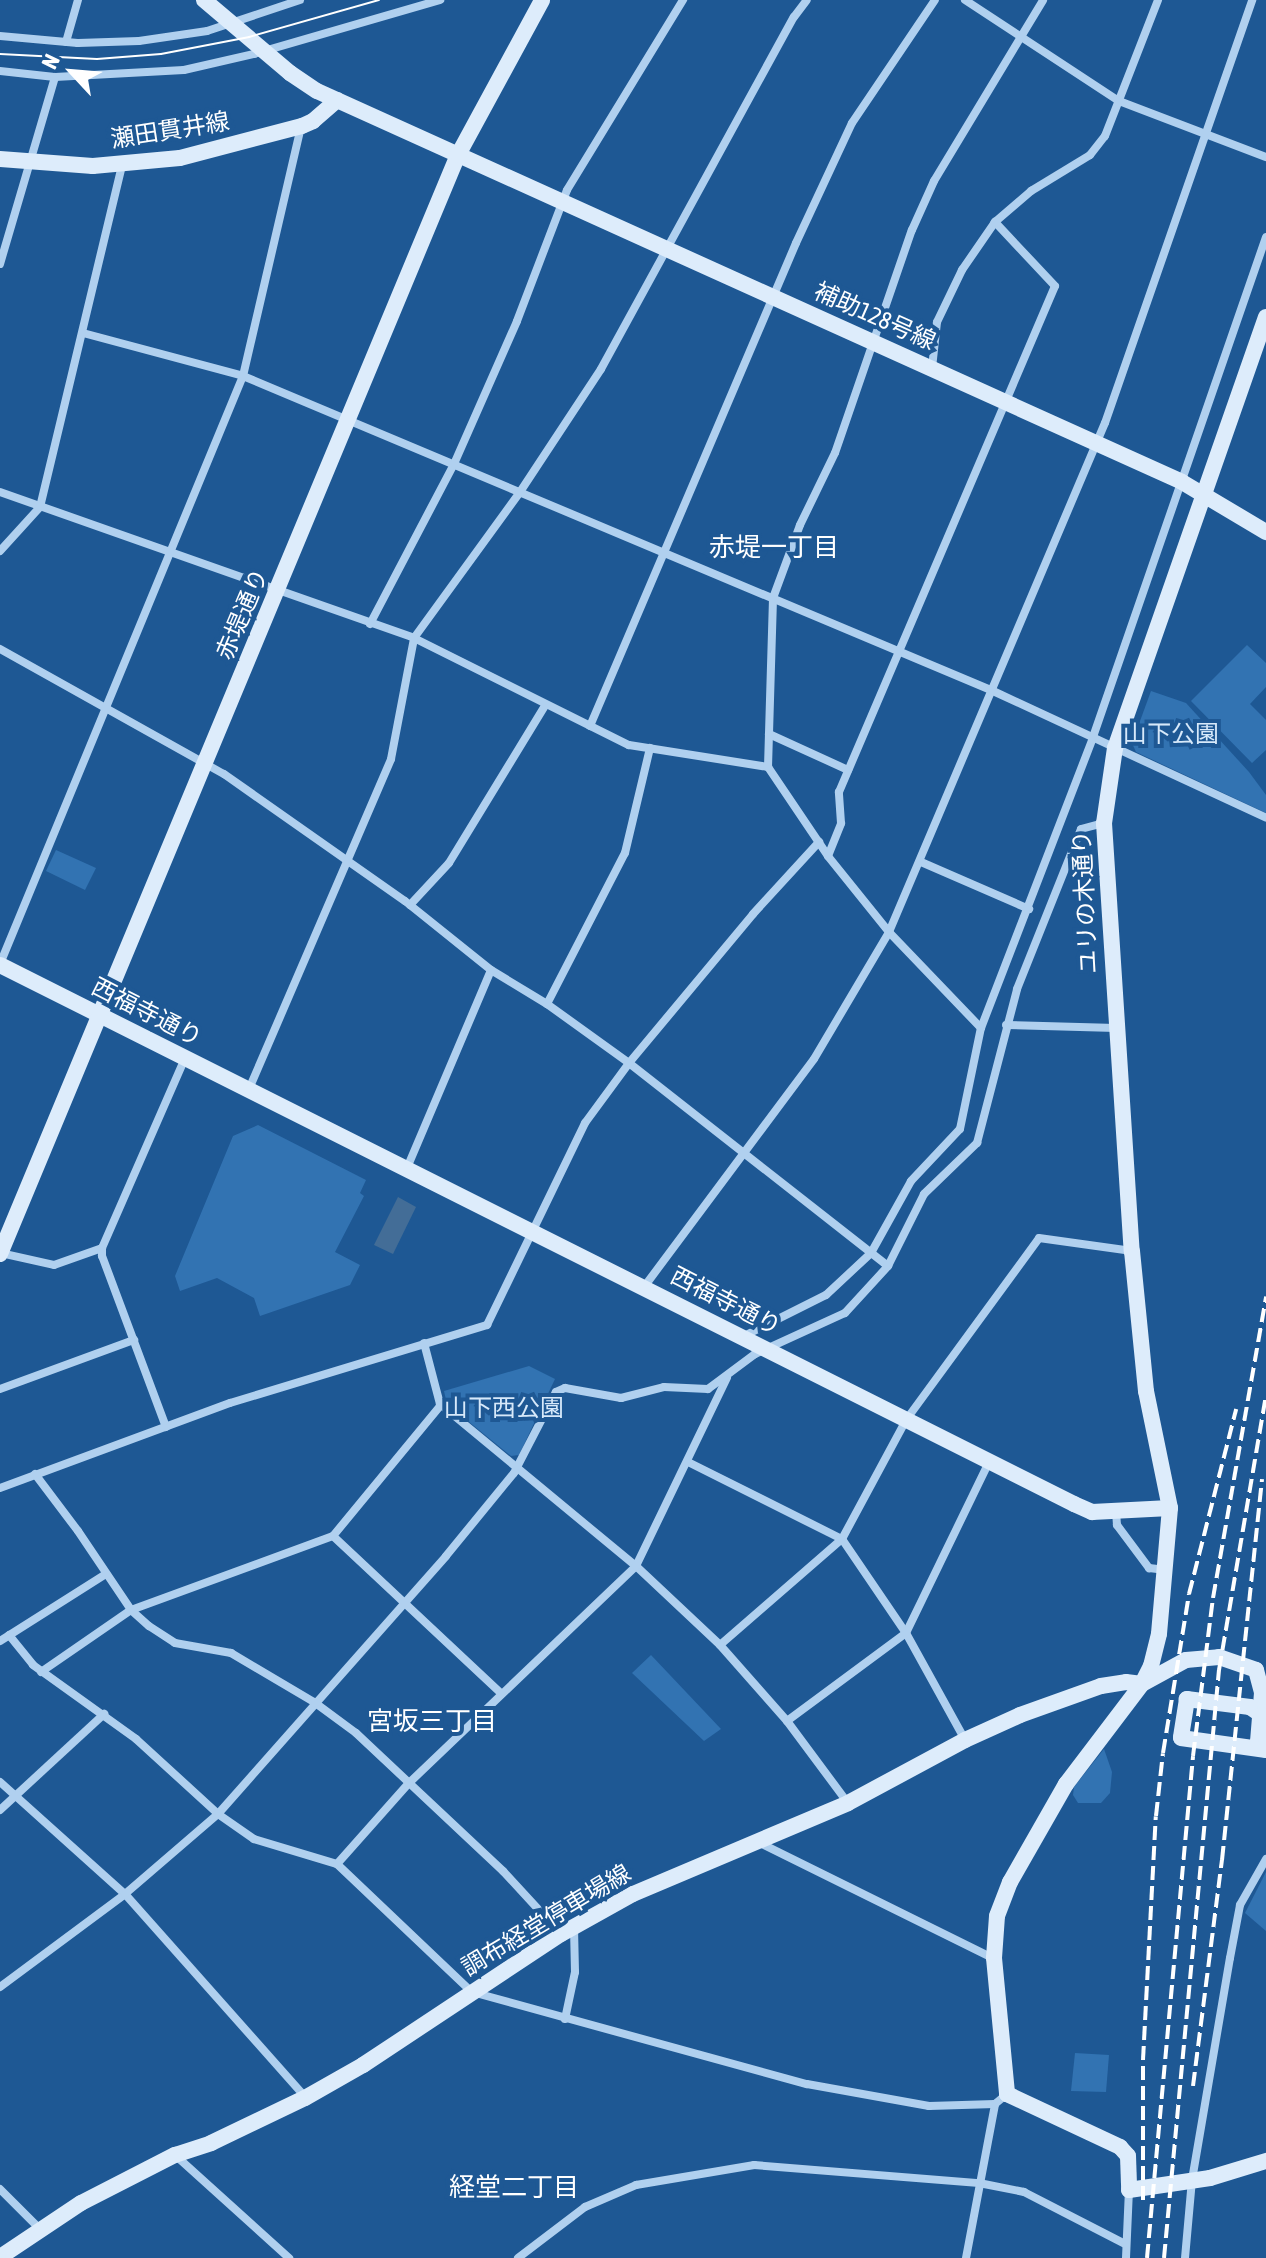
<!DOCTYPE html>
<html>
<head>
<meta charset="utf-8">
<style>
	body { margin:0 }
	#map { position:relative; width:1266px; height:2258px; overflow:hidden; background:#1e5894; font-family:"Asap Condensed","Noto Sans JP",sans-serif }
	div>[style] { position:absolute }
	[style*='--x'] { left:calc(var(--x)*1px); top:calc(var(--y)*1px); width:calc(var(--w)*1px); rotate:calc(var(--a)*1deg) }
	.green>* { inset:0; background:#3273b2 }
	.water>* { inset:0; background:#436d97 }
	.street>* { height:8px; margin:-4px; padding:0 4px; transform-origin:4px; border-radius:4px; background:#b0d0ef }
	.secondary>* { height:16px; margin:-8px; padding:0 8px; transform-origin:8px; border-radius:8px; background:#ddecfb }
	.tram>* { height:2px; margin:-1px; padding:0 1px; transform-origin:1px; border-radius:1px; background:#fff }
	.rail>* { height:4px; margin-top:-2px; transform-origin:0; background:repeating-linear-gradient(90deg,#fff 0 14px,transparent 0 20px) }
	span { translate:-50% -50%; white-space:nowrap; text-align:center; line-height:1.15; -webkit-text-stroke:8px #1e5894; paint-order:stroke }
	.street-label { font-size:24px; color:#fff }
	.park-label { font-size:24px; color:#d7e9fa }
	.neighbourhood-label { font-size:26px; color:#fff }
	.north { position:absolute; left:32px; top:32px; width:80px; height:80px; -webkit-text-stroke:6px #1e5894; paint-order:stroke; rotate:296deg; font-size:22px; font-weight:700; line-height:32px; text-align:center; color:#fff }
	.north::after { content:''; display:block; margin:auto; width:28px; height:36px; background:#fff; clip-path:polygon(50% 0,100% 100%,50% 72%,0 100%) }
</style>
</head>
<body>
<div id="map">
	<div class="green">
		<i style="clip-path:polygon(1247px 645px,1266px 663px,1266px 687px,1250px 704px,1266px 720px,1266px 750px,1252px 763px,1191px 701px)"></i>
		<i style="clip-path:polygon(1151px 691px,1186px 703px,1249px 772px,1266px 795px,1266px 813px,1136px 752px,1132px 743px)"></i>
		<i style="clip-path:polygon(56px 850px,96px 868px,85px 890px,46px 871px)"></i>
		<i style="clip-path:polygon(258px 1125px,366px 1180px,360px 1193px,364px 1196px,335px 1252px,360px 1265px,350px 1285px,260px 1316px,254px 1298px,217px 1278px,180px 1291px,175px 1276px,233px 1136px)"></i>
		<i style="clip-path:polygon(529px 1366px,555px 1379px,519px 1455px,511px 1456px,447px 1404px,444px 1391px)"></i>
		<i style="clip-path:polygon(651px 1655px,721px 1729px,704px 1741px,632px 1673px)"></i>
		<i style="clip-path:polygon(1104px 1749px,1112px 1772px,1110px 1793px,1101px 1803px,1078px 1803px,1073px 1795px,1074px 1787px)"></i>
		<i style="clip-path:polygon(1266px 1872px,1266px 1931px,1245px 1913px)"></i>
		<i style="clip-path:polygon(1075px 2053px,1109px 2055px,1106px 2092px,1071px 2091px)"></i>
	</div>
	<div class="water">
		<i style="clip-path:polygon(398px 1197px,416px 1207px,393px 1254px,374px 1245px)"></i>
	</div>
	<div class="street">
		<i style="--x:965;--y:0;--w:184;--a:33.3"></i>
		<i style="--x:1119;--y:101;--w:157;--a:20.9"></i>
		<i style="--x:0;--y:36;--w:78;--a:5.1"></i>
		<i style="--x:78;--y:43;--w:61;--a:-1.9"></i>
		<i style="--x:139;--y:41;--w:69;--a:-8.4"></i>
		<i style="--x:207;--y:31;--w:98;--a:-18.4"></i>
		<i style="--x:66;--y:42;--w:44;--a:-74.1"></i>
		<i style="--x:0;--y:71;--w:55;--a:6.2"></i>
		<i style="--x:55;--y:77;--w:129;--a:-3.1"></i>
		<i style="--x:184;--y:70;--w:72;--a:-12.9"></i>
		<i style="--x:254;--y:54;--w:194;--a:-16.2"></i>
		<i style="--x:0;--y:264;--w:195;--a:-73.6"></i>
		<i style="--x:83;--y:333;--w:166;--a:15"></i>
		<i style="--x:243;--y:376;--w:813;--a:22.78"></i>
		<i style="--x:993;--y:691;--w:301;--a:24.9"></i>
		<i style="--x:932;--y:368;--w:46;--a:-83.8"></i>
		<i style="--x:937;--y:322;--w:58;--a:-64.3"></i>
		<i style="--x:962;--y:270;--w:58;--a:-55.5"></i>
		<i style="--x:995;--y:222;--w:48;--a:-40.7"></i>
		<i style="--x:1031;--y:191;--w:69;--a:-31.4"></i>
		<i style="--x:1090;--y:155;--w:24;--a:-52"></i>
		<i style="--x:1105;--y:136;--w:146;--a:-68.7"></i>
		<i style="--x:0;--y:492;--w:439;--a:19.4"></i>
		<i style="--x:414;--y:638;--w:240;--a:26.5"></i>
		<i style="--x:629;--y:745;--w:141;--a:9"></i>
		<i style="--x:0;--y:551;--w:59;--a:-47.7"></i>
		<i style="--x:40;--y:507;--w:352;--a:-76.5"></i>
		<i style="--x:370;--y:624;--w:181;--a:-62.3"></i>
		<i style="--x:454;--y:464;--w:156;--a:-66.2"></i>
		<i style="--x:517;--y:321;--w:140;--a:-69.1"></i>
		<i style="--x:567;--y:190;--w:223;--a:-58.6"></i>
		<i style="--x:0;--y:649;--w:257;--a:29.2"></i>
		<i style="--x:224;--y:774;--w:221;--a:35.1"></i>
		<i style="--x:405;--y:901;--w:110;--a:38.7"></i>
		<i style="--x:491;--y:970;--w:66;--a:31.3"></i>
		<i style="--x:547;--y:1004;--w:101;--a:35.7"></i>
		<i style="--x:629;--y:1063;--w:329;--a:38.1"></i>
		<i style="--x:590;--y:726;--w:525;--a:-66.9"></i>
		<i style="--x:796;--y:243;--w:132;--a:-65"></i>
		<i style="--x:852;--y:123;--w:148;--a:-56"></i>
		<i style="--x:769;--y:734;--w:87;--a:24.5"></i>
		<i style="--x:828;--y:856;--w:35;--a:-68"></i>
		<i style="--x:841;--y:823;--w:31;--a:-94"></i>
		<i style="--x:839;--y:792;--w:550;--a:-66.88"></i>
		<i style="--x:1055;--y:286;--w:88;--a:-133.2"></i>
		<i style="--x:921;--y:862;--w:118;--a:23.5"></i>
		<i style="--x:410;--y:905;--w:57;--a:-47.1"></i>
		<i style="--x:449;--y:863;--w:184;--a:-58.6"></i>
		<i style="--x:0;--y:964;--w:636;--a:-67.55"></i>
		<i style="--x:243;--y:376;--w:256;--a:-76.9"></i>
		<i style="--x:547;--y:1004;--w:170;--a:-62.7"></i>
		<i style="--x:625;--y:853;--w:108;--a:-76.6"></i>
		<i style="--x:1006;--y:1025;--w:110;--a:1.6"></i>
		<i style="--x:981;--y:1028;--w:133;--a:-133.8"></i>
		<i style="--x:889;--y:932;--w:97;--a:-128.8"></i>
		<i style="--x:828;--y:856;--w:107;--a:-124"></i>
		<i style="--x:768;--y:767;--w:169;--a:-88.3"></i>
		<i style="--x:773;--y:598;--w:78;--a:-69.7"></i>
		<i style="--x:800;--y:525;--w:80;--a:-64.1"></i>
		<i style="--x:835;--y:453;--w:236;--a:-71"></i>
		<i style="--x:912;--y:230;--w:54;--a:-65.8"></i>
		<i style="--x:934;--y:181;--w:211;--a:-58.9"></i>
		<i style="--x:249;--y:1089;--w:359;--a:-66.7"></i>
		<i style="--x:391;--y:759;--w:123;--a:-79.2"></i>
		<i style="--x:414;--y:638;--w:180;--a:-54"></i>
		<i style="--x:520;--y:492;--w:147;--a:-56.6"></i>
		<i style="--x:601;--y:369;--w:401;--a:-61.3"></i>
		<i style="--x:794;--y:17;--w:21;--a:-53"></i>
		<i style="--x:407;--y:1168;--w:215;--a:-67"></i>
		<i style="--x:0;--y:1253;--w:55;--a:12.5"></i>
		<i style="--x:54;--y:1265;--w:51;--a:-19.5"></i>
		<i style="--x:644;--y:1287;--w:284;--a:-53.3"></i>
		<i style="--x:814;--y:1059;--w:147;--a:-59.4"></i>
		<i style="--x:889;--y:932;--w:553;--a:-67.01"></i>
		<i style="--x:1105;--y:423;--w:448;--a:-70.8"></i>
		<i style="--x:742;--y:1337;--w:94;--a:-26.6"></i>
		<i style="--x:826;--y:1295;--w:62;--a:-43"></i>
		<i style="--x:871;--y:1253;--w:82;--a:-60.9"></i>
		<i style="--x:911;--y:1181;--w:71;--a:-46.7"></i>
		<i style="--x:960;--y:1129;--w:103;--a:-78.3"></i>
		<i style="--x:981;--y:1028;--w:312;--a:-68.9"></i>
		<i style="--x:1093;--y:737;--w:529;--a:-70.91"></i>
		<i style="--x:424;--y:1343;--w:63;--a:75.3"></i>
		<i style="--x:440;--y:1404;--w:254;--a:39.6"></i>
		<i style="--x:636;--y:1566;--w:115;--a:43.2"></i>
		<i style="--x:720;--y:1645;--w:101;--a:48.6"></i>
		<i style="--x:787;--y:1721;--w:102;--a:53.4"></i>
		<i style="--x:0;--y:1389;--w:143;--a:-20.1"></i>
		<i style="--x:166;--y:1427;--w:183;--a:-110.5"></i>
		<i style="--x:102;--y:1256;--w:8;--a:-90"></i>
		<i style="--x:102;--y:1248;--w:207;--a:-66.4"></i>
		<i style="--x:688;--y:1462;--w:172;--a:26.6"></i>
		<i style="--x:842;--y:1539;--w:114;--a:55.8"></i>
		<i style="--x:906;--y:1633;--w:122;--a:61.1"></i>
		<i style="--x:35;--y:1474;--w:71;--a:53"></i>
		<i style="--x:78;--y:1531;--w:95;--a:56.1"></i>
		<i style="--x:131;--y:1610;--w:24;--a:42"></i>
		<i style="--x:149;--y:1626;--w:31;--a:33"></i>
		<i style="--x:175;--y:1643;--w:57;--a:10.1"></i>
		<i style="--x:231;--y:1653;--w:96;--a:30.6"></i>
		<i style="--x:314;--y:1702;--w:52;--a:36.4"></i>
		<i style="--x:356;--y:1733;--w:202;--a:43.2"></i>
		<i style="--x:503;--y:1871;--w:86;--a:47.4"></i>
		<i style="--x:0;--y:1488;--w:245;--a:-20.3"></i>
		<i style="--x:230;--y:1403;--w:269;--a:-16.9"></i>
		<i style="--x:487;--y:1325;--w:225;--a:-64.1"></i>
		<i style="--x:585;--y:1123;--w:74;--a:-53.7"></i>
		<i style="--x:629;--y:1063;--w:194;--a:-50.2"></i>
		<i style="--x:753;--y:914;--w:98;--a:-47.5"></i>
		<i style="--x:1116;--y:1511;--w:14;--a:86"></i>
		<i style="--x:1117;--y:1525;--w:54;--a:53.3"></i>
		<i style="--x:1149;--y:1568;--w:17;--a:7"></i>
		<i style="--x:333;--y:1536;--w:231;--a:43.1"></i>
		<i style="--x:9;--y:1635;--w:38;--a:51"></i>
		<i style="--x:33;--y:1665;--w:127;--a:35.7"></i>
		<i style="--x:136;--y:1739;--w:111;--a:42.4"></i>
		<i style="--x:218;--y:1814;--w:44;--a:34.8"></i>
		<i style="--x:254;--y:1839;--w:87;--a:16.8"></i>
		<i style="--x:337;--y:1864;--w:186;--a:43.5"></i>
		<i style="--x:472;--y:1992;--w:347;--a:15.4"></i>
		<i style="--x:807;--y:2084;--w:124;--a:10.2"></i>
		<i style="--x:929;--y:2106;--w:66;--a:-1.7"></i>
		<i style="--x:0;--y:1641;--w:125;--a:-32.3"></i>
		<i style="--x:720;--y:1645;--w:162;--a:-41"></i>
		<i style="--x:842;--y:1539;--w:135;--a:-61.7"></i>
		<i style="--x:906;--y:1420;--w:225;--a:-53.8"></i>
		<i style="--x:1039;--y:1238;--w:94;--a:8"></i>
		<i style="--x:41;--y:1672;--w:109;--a:-34.6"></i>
		<i style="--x:131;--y:1610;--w:215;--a:-20.1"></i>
		<i style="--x:333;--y:1536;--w:170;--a:-50.5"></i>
		<i style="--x:787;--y:1721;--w:148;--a:-36.5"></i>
		<i style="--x:906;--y:1633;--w:190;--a:-64.1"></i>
		<i style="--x:0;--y:1782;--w:168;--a:41.9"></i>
		<i style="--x:125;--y:1894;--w:271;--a:48.4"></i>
		<i style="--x:0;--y:1810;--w:142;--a:-42.7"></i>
		<i style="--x:758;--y:1842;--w:262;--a:26.3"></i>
		<i style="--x:337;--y:1864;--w:108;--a:-48.4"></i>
		<i style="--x:409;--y:1783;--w:314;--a:-43.7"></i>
		<i style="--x:636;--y:1566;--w:209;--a:-64.2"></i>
		<i style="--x:0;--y:1987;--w:156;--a:-36.6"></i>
		<i style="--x:125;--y:1894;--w:123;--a:-40.7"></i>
		<i style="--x:218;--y:1814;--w:344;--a:-48.5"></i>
		<i style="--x:446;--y:1556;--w:107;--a:-50.7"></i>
		<i style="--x:514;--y:1473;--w:91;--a:-62.6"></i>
		<i style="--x:556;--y:1392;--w:10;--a:-24"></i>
		<i style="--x:565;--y:1388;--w:57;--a:10.1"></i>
		<i style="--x:621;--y:1398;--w:44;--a:-14.3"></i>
		<i style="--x:664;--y:1387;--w:44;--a:2.6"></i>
		<i style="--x:708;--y:1389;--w:59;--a:-36.7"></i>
		<i style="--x:755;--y:1354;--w:99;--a:-24.5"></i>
		<i style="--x:845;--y:1313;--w:64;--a:-47.5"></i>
		<i style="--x:888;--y:1266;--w:80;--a:-63.4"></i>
		<i style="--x:924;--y:1194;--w:74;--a:-43.9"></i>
		<i style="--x:977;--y:1143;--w:159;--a:-75.4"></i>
		<i style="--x:1017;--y:989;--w:172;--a:-68.2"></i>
		<i style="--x:1081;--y:829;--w:24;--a:-15"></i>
		<i style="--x:565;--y:2019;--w:48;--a:-78"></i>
		<i style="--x:575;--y:1972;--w:45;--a:-91.3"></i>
		<i style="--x:175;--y:2155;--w:154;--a:42.1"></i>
		<i style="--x:0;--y:2189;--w:57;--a:45"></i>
		<i style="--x:518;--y:2258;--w:84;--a:-37.3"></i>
		<i style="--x:585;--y:2207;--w:56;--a:-23.3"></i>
		<i style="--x:636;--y:2185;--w:120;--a:-9.6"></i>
		<i style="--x:754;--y:2165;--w:226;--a:4.6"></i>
		<i style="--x:979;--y:2183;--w:46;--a:11.3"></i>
		<i style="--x:1024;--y:2192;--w:114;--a:27.2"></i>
		<i style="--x:966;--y:2258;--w:157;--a:-79.3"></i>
		<i style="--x:995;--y:2104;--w:16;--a:-40"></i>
		<i style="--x:1126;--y:2258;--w:68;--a:-87.5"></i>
		<i style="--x:1185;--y:2258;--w:78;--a:-84.9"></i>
		<i style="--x:1192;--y:2180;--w:225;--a:-80.3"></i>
		<i style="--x:1230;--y:1958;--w:54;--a:-79.3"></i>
		<i style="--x:1240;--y:1905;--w:53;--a:-60.5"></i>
	</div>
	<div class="secondary">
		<i style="--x:204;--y:0;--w:113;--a:40.3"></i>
		<i style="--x:290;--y:73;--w:32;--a:34"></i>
		<i style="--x:317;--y:91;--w:949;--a:24.32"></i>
		<i style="--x:1182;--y:482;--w:98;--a:30.8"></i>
		<i style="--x:0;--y:159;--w:93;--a:4.3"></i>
		<i style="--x:93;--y:166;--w:87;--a:-5.3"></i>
		<i style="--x:180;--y:158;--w:126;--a:-14.7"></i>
		<i style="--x:302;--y:126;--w:12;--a:-24"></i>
		<i style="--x:313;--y:121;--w:32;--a:-41"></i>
		<i style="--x:1266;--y:317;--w:457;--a:109.3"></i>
		<i style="--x:1115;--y:748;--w:76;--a:98.3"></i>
		<i style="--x:1104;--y:823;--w:429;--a:86.3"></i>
		<i style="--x:1132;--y:1251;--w:141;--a:84.3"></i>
		<i style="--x:1146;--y:1391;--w:119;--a:78.4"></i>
		<i style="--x:1170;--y:1508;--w:126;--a:95"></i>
		<i style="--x:1159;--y:1634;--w:33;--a:104"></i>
		<i style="--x:1151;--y:1666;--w:20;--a:117"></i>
		<i style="--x:1142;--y:1684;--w:126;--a:127.2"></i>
		<i style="--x:1066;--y:1784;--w:113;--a:119.7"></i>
		<i style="--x:1010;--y:1882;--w:36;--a:111"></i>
		<i style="--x:997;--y:1916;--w:42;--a:94.1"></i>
		<i style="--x:994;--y:1958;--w:137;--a:84.5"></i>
		<i style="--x:1007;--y:2094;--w:125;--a:25.1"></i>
		<i style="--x:1120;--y:2147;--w:12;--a:48"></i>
		<i style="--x:1128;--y:2156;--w:34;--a:88"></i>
		<i style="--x:1129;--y:2190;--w:82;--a:-8.4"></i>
		<i style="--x:1210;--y:2178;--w:59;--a:-16.9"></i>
		<i style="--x:0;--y:965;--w:1202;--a:26.65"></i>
		<i style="--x:1074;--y:1504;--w:20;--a:24"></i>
		<i style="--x:1092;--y:1512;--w:78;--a:-2.9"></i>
		<i style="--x:0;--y:1254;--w:1191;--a:-67.38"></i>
		<i style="--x:458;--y:155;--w:176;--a:-61.5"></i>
		<i style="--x:1256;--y:1670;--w:24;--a:75"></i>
		<i style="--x:1262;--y:1693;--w:49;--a:94.7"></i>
		<i style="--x:1258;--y:1742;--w:11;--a:45"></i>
		<i style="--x:1142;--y:1684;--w:50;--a:-28.6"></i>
		<i style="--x:1186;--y:1660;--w:33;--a:-5"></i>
		<i style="--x:1219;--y:1657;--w:39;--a:19"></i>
		<i style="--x:1260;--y:1714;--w:12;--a:-145"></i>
		<i style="--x:1250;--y:1707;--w:64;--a:-172.8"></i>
		<i style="--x:1187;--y:1699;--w:39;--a:99"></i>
		<i style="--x:1181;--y:1738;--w:86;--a:8"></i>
		<i style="--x:0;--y:2257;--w:97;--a:-33.7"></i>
		<i style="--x:81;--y:2203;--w:106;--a:-27.1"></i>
		<i style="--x:175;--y:2155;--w:38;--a:-18"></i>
		<i style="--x:211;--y:2143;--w:104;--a:-25.6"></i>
		<i style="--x:305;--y:2098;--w:67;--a:-29.6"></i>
		<i style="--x:363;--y:2065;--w:237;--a:-33.5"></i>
		<i style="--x:561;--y:1934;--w:82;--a:-29.1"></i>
		<i style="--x:633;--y:1894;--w:233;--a:-22.9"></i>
		<i style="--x:848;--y:1803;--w:133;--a:-28.3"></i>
		<i style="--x:965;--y:1740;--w:60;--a:-24.4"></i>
		<i style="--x:1020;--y:1715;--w:86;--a:-19.7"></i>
		<i style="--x:1101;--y:1686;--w:25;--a:-9"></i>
		<i style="--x:1126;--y:1682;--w:16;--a:7"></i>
	</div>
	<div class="tram">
		<i style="--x:0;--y:54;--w:97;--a:3"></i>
		<i style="--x:97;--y:59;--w:64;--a:-4.5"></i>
		<i style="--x:161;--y:54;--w:90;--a:-10.9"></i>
		<i style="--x:249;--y:37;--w:135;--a:-15.9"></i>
	</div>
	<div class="rail">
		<i style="--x:1193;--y:2086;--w:228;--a:-82.7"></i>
		<i style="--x:1222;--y:1860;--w:383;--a:-84"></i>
		<i style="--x:1143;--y:2200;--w:140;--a:-90"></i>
		<i style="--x:1143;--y:2060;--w:244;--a:-87"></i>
		<i style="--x:1156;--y:1816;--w:63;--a:-83.7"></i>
		<i style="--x:1163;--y:1753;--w:161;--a:-80.7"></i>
		<i style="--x:1189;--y:1594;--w:191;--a:-75.7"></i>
		<i style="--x:1147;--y:2258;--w:504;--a:-84.76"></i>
		<i style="--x:1193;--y:1756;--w:159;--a:-82.8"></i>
		<i style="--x:1213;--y:1598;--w:306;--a:-80"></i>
		<i style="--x:1164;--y:2258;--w:591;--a:-84.66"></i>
		<i style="--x:1219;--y:1670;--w:279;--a:-80.3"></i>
	</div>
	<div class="street-label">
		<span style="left:170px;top:130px;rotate:-9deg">瀬田貫井線</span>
		<span style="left:875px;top:316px;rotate:24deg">補助128号線</span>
		<span style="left:242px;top:614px;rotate:-67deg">赤堤通り</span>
		<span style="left:1085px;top:902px;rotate:-93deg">ユリの木通り</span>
		<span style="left:147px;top:1012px;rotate:27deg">西福寺通り</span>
		<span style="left:726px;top:1301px;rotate:27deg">西福寺通り</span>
		<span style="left:546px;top:1920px;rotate:-31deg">調布経堂停車場線</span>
	</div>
	<div class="park-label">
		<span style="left:1171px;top:734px">山下公園</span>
		<span style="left:504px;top:1408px">山下西公園</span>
	</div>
	<div class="neighbourhood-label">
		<span style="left:774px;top:548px">赤堤一丁目</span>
		<span style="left:432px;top:1722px">宮坂三丁目</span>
		<span style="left:514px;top:2188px">経堂二丁目</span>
	</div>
	<div class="north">N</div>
</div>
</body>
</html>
